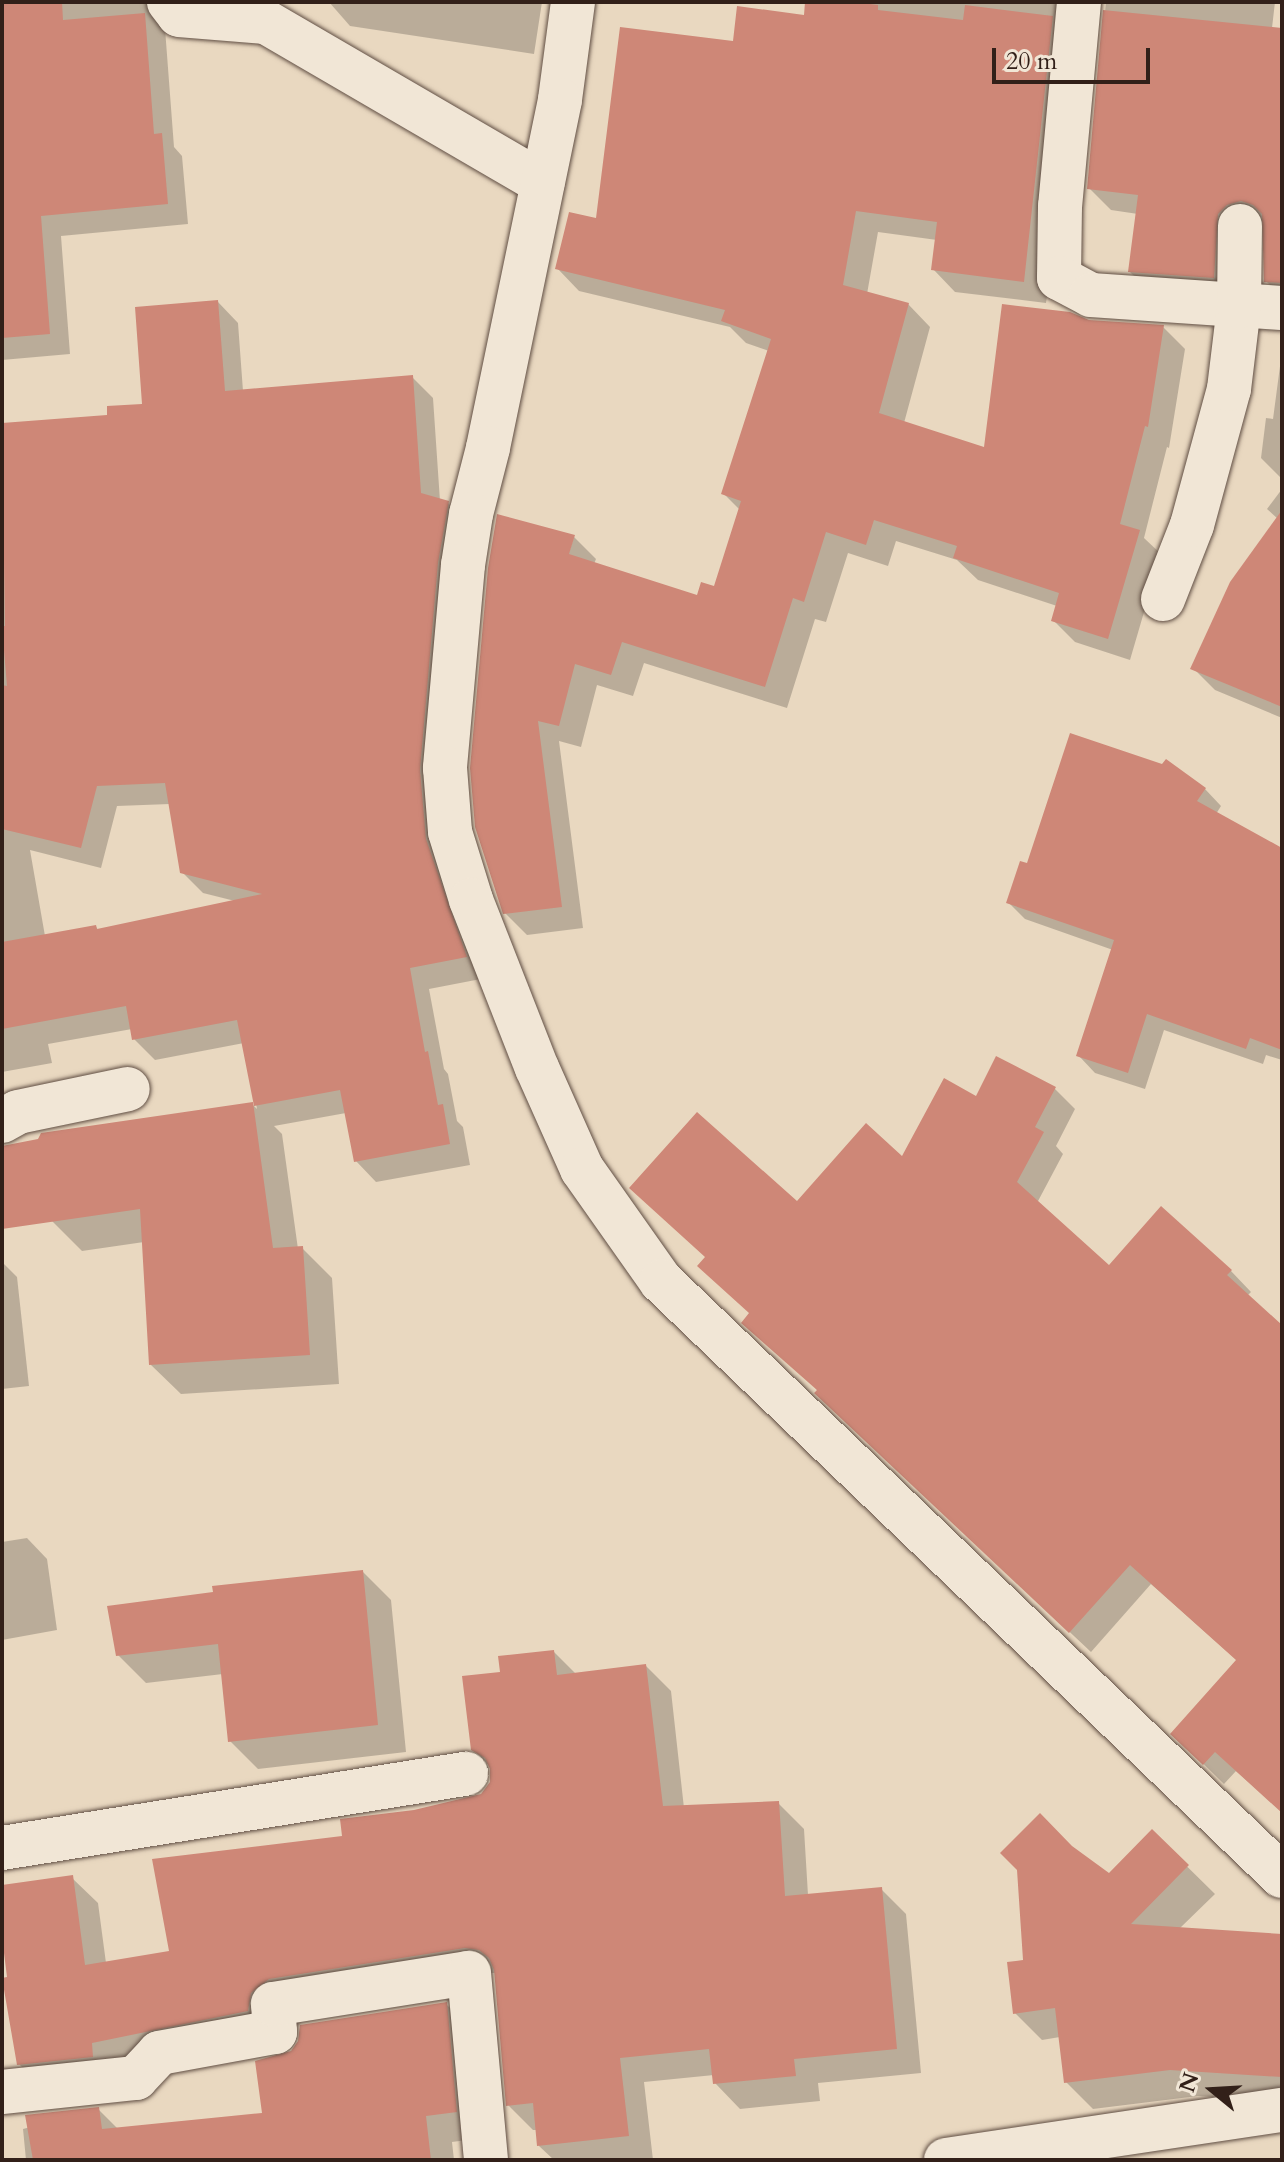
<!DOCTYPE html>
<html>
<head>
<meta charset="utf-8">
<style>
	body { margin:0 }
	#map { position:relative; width:1284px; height:2162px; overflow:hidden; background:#e9d8c0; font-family:Cardo,serif }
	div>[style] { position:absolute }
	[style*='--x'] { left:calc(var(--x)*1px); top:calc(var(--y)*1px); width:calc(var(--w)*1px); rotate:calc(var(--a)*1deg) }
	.shadow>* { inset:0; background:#0003 }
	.building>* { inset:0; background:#ce8777 }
	.roads { filter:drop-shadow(0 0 2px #604e43) drop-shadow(0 0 2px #604e43) }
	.street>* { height:44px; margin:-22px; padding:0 22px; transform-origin:22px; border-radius:22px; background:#f1e6d6 }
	span { translate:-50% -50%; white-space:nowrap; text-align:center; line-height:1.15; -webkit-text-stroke:6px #f1e6d6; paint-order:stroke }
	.frame { position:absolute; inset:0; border:4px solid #322019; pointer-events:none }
	.north { position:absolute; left:1172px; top:2050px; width:80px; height:80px; -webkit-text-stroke:6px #f1e6d6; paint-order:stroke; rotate:288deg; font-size:22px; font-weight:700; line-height:32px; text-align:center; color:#322019 }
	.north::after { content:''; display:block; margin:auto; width:28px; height:36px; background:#322019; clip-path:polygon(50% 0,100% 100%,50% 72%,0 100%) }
	.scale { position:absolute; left:992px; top:48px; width:158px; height:36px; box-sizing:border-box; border:4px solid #322019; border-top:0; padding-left:10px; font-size:24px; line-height:28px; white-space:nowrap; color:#322019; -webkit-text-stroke:6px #f1e6d6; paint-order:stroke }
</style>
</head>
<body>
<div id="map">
	<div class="shadow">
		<i style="clip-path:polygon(2px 2px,163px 2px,174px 147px,182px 156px,188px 224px,61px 236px,70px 354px,2px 360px)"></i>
		<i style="clip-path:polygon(329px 2px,542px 2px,534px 54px,350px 26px)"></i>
		<i style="clip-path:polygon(807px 2px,1090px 2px,1046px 303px,955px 292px,933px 269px,937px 240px,878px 232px,867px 294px,908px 304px,930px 327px,904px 423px,986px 450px,1089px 322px,1163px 327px,1185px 349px,1169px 448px,1167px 447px,1144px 538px,1161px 554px,1130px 660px,1075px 642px,1053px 620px,1057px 606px,978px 580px,957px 560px,896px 541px,888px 566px,848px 553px,826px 622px,815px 619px,787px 708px,644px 663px,633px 696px,597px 685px,581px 747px,559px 741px,583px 928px,527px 935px,505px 913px,477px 827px,574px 537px,596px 559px,594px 564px,698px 598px,715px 588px,740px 510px,724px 494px,769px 351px,746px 343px,730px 327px,579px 291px,557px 268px,735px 43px,805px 17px)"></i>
		<i style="clip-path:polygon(1106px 2px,1275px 2px,1272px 28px,1282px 30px,1282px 297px,1266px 281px,1264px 222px,1249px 226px,1236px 300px,1152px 294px,1130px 272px,1138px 214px,1111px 210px,1089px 188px)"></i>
		<i style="clip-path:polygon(evenodd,218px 302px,238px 323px,243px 391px,412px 377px,433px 398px,440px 501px,448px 503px,468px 524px,440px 788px,486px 978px,429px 989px,444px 1069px,448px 1074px,457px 1121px,463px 1127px,470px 1165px,376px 1182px,356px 1161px,346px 1113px,274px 1126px,282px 1134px,298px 1249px,302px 1248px,332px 1278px,339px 1384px,181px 1394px,151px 1365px,144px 1242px,82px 1251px,52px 1221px,252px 1104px,257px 1109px,244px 1043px,155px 1060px,134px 1039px,132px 1029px,48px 1044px,52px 1063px,2px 1072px,2px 425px,109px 417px,144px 406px,218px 302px,170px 804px,182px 872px,203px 893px,235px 901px,99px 931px,96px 927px,45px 936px,30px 850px,101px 868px,117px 806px,170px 804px)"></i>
		<i style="clip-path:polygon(1282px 351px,1282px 479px,1261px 458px,1266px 418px,1273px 419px)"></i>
		<i style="clip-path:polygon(1282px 489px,1282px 718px,1215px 690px,1193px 668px,1278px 519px,1267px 509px)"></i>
		<i style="clip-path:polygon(1205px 789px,1221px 806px,1216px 814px,1282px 851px,1282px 1060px,1266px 1055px,1263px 1064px,1164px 1030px,1145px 1089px,1095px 1073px,1079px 1056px,1113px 950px,1025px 919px,1008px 902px,1028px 865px)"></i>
		<i style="clip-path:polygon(1054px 1088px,1075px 1109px,1056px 1146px,1063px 1154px,1037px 1203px,1109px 1268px,1231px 1271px,1251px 1292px,1247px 1296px,1282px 1327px,1282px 1812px,1236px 1771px,1224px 1784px,1173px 1734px,1238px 1661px,1151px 1584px,1091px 1652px,838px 1414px,751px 1314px,797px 1204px,903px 1159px,977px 1098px)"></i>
		<i style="clip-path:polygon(2px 1262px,17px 1277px,29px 1386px,2px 1389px)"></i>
		<i style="clip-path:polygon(27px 1538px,47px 1559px,57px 1630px,2px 1640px,2px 1542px)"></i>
		<i style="clip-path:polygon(363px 1572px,391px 1600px,406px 1752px,258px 1769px,230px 1741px,223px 1674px,146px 1683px,118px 1655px)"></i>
		<i style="clip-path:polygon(554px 1652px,576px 1674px,646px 1666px,671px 1691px,684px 1808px,778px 1803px,804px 1829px,808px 1895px,881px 1889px,906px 1914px,921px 2073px,818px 2083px,820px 2101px,740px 2109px,715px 2083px,714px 2075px,644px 2082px,653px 2160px,554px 2160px,539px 2146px,538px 2130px,533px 2130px,508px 2105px,496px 1973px,492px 1973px,295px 2004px,44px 2090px,19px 2064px,2px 1922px,2px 1887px,72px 1878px,98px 1903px,106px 1963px,171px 1953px,344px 1838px,414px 1812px,482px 1796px,492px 1783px,492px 1769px,473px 1749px,502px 1674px)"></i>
		<i style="clip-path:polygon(1152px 1832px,1215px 1894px,1179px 1929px,1282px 1935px,1282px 2102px,1198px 2096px,1093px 2109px,1066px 2082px,1060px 2037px,1042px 2040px,1015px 2013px,1026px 1962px,1073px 1850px,1109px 1875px)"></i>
		<i style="clip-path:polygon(446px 2004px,473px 2031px,482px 2138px,452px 2142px,454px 2160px,26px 2160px,23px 2129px,98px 2109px,118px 2129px,264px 2115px)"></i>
	</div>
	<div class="building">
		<i style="clip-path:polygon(2px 2px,62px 2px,63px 20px,145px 13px,154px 134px,162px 133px,168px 204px,41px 216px,50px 334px,2px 338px)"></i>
		<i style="clip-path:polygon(805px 2px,855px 2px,878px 5px,878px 10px,963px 20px,965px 5px,1053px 16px,1024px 282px,931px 270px,937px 222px,856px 211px,843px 285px,909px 303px,879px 413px,984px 447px,1002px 304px,1070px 312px,1089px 320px,1164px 325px,1148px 427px,1145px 426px,1120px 524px,1140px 530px,1108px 639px,1051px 621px,1059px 593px,953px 558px,957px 546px,874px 520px,866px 545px,826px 532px,804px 602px,793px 598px,765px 687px,622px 642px,611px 675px,575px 664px,559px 726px,538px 721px,562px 907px,503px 914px,475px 827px,470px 768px,488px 568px,497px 514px,575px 535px,569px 554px,697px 595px,701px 582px,714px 586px,741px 501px,721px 494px,771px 339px,721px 321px,725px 310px,555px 269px,569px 212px,596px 218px,620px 27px,733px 41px,737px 6px,804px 15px)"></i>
		<i style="clip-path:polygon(1103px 10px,1282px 28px,1282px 283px,1264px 282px,1262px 214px,1253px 205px,1241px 201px,1227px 205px,1218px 214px,1214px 278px,1128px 272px,1138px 195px,1087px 189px)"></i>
		<i style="clip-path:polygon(218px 300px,225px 391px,413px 375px,421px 493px,449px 501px,438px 563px,420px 770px,426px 839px,467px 957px,410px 968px,425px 1052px,428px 1051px,438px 1105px,443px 1104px,450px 1144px,354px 1162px,340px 1090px,254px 1106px,237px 1020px,132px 1040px,126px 1006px,2px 1029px,2px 942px,96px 925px,97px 929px,262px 894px,180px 873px,165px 783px,97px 786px,81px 848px,2px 829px,2px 685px,7px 686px,2px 626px,5px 626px,2px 423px,107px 415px,107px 406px,142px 404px,135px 307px)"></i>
		<i style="clip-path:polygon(1282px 510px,1282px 707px,1190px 669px,1230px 582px)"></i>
		<i style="clip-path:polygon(1070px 733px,1162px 764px,1166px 759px,1206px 788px,1197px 801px,1282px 848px,1282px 1050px,1250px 1038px,1246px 1049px,1147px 1014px,1128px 1073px,1076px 1056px,1114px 940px,1006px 903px,1020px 861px,1027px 863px)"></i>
		<i style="clip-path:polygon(996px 1056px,1056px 1087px,1035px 1127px,1044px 1132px,1017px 1182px,1109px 1265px,1161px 1206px,1232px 1270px,1227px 1275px,1282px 1325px,1282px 1813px,1215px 1752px,1203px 1765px,1170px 1734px,1236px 1660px,1130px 1565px,1069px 1633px,814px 1393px,817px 1390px,741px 1323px,749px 1313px,697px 1266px,705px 1257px,629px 1188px,697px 1112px,797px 1201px,866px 1123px,902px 1156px,944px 1078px,976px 1096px)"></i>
		<i style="clip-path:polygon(253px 1102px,273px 1248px,303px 1246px,310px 1355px,149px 1365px,140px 1209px,2px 1229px,2px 1146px,38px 1139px,41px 1133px)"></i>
		<i style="clip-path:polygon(363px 1570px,378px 1725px,228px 1742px,218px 1644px,116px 1656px,107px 1606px,213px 1592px,212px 1586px)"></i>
		<i style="clip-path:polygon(554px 1650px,557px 1675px,646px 1664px,663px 1806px,779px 1801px,785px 1896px,882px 1887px,897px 2049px,794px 2059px,796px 2076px,713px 2084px,709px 2049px,620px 2058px,629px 2136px,537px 2146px,533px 2103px,506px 2106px,494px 1970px,489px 1958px,479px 1950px,465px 1948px,269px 1979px,251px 1993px,248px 2011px,92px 2043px,93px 2057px,17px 2065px,2px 1978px,7px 1977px,2px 1937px,2px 1885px,73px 1875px,85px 1965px,169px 1951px,152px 1859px,342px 1836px,340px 1819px,414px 1810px,481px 1794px,490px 1782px,490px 1769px,485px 1758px,471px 1750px,462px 1676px,500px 1672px,498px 1656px)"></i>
		<i style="clip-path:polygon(1040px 1813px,1072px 1846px,1109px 1873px,1152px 1829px,1189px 1865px,1131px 1924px,1282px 1934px,1282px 2077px,1170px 2070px,1064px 2083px,1055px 2008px,1013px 2014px,1007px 1962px,1023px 1960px,1017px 1870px,1000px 1853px)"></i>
		<i style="clip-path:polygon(447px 2002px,457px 2112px,426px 2116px,431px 2160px,33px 2160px,25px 2115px,99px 2107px,102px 2129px,262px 2113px,255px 2061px,291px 2051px,298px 2041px,300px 2025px)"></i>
	</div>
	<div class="roads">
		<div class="street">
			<i style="--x:169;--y:2;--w:16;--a:52"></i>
			<i style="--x:179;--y:15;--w:87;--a:4.6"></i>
			<i style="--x:266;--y:22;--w:320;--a:30.2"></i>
			<i style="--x:573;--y:2;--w:99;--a:97.6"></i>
			<i style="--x:560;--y:100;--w:355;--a:101.7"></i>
			<i style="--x:488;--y:448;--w:68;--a:104.4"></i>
			<i style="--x:471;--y:514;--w:52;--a:98.9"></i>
			<i style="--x:463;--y:565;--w:204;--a:95.1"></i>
			<i style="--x:445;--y:768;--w:64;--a:85.5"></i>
			<i style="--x:450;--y:832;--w:71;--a:72.8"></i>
			<i style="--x:471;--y:900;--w:180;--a:68.6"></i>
			<i style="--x:537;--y:1068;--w:111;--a:66"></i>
			<i style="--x:582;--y:1169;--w:137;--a:54.8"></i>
			<i style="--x:661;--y:1281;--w:860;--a:43.78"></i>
			<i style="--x:1079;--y:2;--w:205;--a:95.3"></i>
			<i style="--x:1060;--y:206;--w:72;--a:90.8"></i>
			<i style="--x:1059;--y:278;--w:36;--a:28"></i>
			<i style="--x:1091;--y:295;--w:191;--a:3.9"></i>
			<i style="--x:1163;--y:599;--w:79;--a:-68.6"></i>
			<i style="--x:1192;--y:525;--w:141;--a:-74.8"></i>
			<i style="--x:1229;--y:389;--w:84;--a:-83.1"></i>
			<i style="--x:1239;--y:306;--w:80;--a:-89.3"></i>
			<i style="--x:2;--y:1121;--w:18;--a:-29"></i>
			<i style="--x:18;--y:1112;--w:112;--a:-11.8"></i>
			<i style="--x:2;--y:1848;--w:470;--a:-9.1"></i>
			<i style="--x:2;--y:2092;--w:135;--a:-6"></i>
			<i style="--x:136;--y:2078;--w:34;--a:-47"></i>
			<i style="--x:159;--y:2053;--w:118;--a:-10.3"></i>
			<i style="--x:275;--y:2032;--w:28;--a:-94"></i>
			<i style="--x:273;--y:2004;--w:198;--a:-9"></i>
			<i style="--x:469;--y:1973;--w:188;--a:84.8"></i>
			<i style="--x:946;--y:2160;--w:340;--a:-8.5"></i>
		</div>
	</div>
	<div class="frame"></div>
	<div class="north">N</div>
	<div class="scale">20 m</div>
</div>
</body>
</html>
